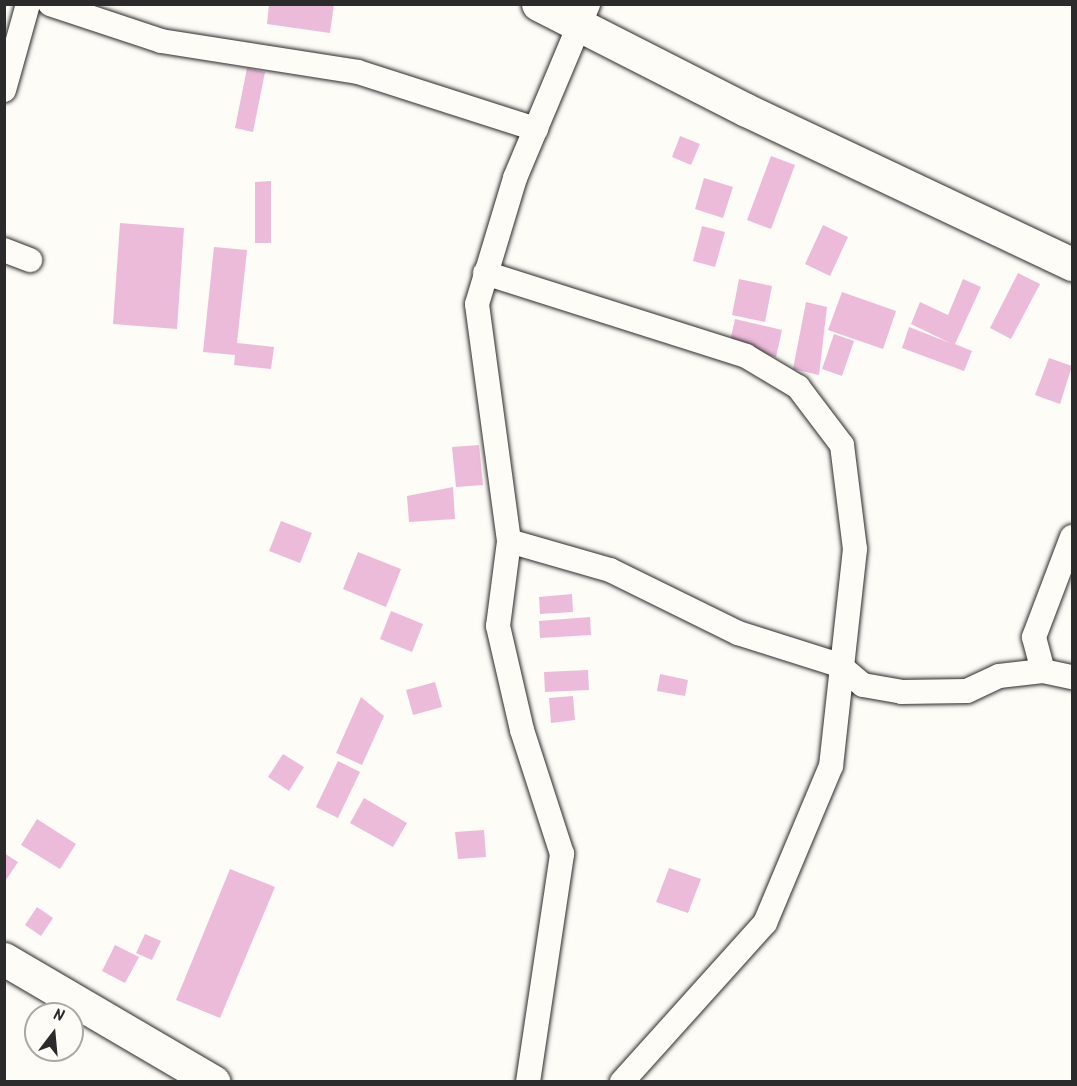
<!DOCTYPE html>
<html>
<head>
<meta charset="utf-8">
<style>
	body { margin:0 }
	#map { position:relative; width:1077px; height:1086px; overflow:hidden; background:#fdfcf7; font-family:Kalam,sans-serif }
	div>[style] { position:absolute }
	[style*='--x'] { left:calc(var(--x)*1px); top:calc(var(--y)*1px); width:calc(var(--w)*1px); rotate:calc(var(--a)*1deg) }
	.building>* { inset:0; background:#edbbda }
	.roads { filter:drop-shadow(0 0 2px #2b2b2b) drop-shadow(0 0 2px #2b2b2b) }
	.minor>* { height:24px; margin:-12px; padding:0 12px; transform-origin:12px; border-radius:12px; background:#fdfcf7 }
	.secondary>* { height:33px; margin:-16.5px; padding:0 16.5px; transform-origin:16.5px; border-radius:16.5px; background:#fdfcf7 }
	.primary>* { height:33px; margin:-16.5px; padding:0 16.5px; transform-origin:16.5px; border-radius:16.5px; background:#fdfcf7 }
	span { translate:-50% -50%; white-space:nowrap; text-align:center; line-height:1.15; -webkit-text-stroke:4.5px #fdfcf7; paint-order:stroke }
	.frame { position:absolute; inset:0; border:6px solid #2b2b2b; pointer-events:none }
	.north { position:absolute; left:24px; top:1002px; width:60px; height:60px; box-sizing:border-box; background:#fdfcf7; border:2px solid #a9a8a5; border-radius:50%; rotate:16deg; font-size:16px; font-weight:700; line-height:24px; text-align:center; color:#2b2b2b }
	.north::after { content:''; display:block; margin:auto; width:21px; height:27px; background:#2b2b2b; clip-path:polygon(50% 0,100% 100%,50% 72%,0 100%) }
</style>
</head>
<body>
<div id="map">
	<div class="building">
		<i style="clip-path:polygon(269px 4px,334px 4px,330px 33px,267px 24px)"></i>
		<i style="clip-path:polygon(247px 68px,265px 72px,253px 132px,235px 128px)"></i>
		<i style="clip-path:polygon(680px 136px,700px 144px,691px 165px,672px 157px)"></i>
		<i style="clip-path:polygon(771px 156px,795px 165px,771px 229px,747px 220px)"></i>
		<i style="clip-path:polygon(704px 178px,733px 187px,723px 218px,695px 209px)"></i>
		<i style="clip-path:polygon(271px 181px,271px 243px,255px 243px,255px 182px)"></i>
		<i style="clip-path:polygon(120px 223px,184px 228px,177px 329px,113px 324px)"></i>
		<i style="clip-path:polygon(823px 225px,848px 237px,830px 276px,805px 264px)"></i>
		<i style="clip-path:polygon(702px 226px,725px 232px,715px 267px,693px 261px)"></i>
		<i style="clip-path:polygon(214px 247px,247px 250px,237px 343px,274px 347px,271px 369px,234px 365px,235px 355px,203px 352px)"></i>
		<i style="clip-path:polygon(1018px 273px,1040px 284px,1011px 339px,990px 328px)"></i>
		<i style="clip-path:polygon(739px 279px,772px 286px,765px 322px,732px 315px)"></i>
		<i style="clip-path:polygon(963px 279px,981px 287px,955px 344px,972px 351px,964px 371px,902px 348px,909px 327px,950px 343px,911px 324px,920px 302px,948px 315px)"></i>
		<i style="clip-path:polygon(842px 292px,896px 311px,883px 349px,828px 330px)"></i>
		<i style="clip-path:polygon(806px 302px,827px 307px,819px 375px,793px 369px)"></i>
		<i style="clip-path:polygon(735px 319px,782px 330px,776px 357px,729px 346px)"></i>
		<i style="clip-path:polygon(834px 334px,854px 341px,842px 376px,822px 369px)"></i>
		<i style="clip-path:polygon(1049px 358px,1072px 366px,1060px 404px,1035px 395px)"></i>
		<i style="clip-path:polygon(479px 445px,483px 485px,456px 487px,452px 447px)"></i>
		<i style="clip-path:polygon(453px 487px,455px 519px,409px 522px,407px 496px)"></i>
		<i style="clip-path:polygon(281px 521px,312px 533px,300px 563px,269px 551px)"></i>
		<i style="clip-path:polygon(358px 552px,401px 569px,386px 607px,343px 589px)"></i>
		<i style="clip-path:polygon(572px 594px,573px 612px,540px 614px,539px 597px)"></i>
		<i style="clip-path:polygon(391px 611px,423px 624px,412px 652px,380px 639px)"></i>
		<i style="clip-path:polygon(590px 617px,591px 635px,540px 638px,539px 621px)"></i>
		<i style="clip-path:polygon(588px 670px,589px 690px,545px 692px,544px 672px)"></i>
		<i style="clip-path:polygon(660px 674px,688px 680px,685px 696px,657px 691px)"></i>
		<i style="clip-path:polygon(435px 682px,442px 707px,413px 715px,406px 690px)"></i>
		<i style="clip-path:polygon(573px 696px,575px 720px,551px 723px,549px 698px)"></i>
		<i style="clip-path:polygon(361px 697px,384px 716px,362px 765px,336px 753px)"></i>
		<i style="clip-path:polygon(283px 754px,304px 767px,289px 791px,268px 777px)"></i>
		<i style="clip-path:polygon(338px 761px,360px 772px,338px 818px,316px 807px)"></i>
		<i style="clip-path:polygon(364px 798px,407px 823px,393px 847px,350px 823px)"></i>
		<i style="clip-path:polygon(37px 819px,76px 844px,60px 869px,21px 845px)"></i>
		<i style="clip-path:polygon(484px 830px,486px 857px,458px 859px,455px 832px)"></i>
		<i style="clip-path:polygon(4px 853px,18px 862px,4px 883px)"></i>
		<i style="clip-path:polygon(669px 868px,701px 879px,688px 913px,656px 902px)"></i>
		<i style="clip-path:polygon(230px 869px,275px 887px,220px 1018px,176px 1000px)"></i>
		<i style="clip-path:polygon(37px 907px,53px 918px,41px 936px,25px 925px)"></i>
		<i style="clip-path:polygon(145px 934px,161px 941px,152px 960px,136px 953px)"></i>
		<i style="clip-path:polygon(115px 945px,139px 957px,125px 983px,102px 971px)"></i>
	</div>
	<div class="roads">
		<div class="minor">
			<i style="--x:50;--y:4;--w:117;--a:18.4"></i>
			<i style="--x:161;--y:41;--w:199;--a:8.9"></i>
			<i style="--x:358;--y:72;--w:187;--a:17.8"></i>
			<i style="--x:4;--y:90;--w:89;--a:-74.4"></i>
			<i style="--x:4;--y:250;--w:28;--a:21"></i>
			<i style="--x:485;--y:273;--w:274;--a:17.6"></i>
			<i style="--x:746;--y:356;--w:61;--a:30.8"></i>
			<i style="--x:798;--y:387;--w:73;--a:52.8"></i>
			<i style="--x:842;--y:445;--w:105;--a:82.9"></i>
			<i style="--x:855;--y:549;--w:218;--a:96.3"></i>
			<i style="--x:831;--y:766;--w:170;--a:112.8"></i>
			<i style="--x:765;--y:923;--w:214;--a:132"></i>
			<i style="--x:509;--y:541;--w:105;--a:16"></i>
			<i style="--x:610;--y:570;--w:143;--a:26.2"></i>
			<i style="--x:738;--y:633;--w:106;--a:17.6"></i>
			<i style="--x:839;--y:665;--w:31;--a:40"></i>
			<i style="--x:863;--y:685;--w:39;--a:10"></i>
			<i style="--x:901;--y:692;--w:66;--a:-0.9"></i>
			<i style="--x:967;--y:691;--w:35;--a:-25"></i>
			<i style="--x:999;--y:676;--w:44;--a:-6.5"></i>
			<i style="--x:1043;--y:671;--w:30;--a:12"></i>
			<i style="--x:1043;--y:671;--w:35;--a:-105"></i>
			<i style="--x:1034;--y:637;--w:107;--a:-69.2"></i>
			<i style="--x:528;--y:1082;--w:231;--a:-81.5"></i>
			<i style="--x:562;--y:854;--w:130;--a:-107.9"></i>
			<i style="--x:522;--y:730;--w:107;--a:-103"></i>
			<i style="--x:498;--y:626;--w:86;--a:-82.6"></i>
			<i style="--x:509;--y:541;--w:239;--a:-97.7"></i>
			<i style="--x:477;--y:304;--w:132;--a:-73.2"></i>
			<i style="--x:515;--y:178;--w:189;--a:-67.2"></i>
		</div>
		<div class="secondary">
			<i style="--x:538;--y:4;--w:233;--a:27"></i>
			<i style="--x:746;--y:110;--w:361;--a:25.3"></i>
		</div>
		<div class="primary">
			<i style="--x:4;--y:959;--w:243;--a:30.4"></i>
		</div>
	</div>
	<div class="frame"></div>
	<div class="north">N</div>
</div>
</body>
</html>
